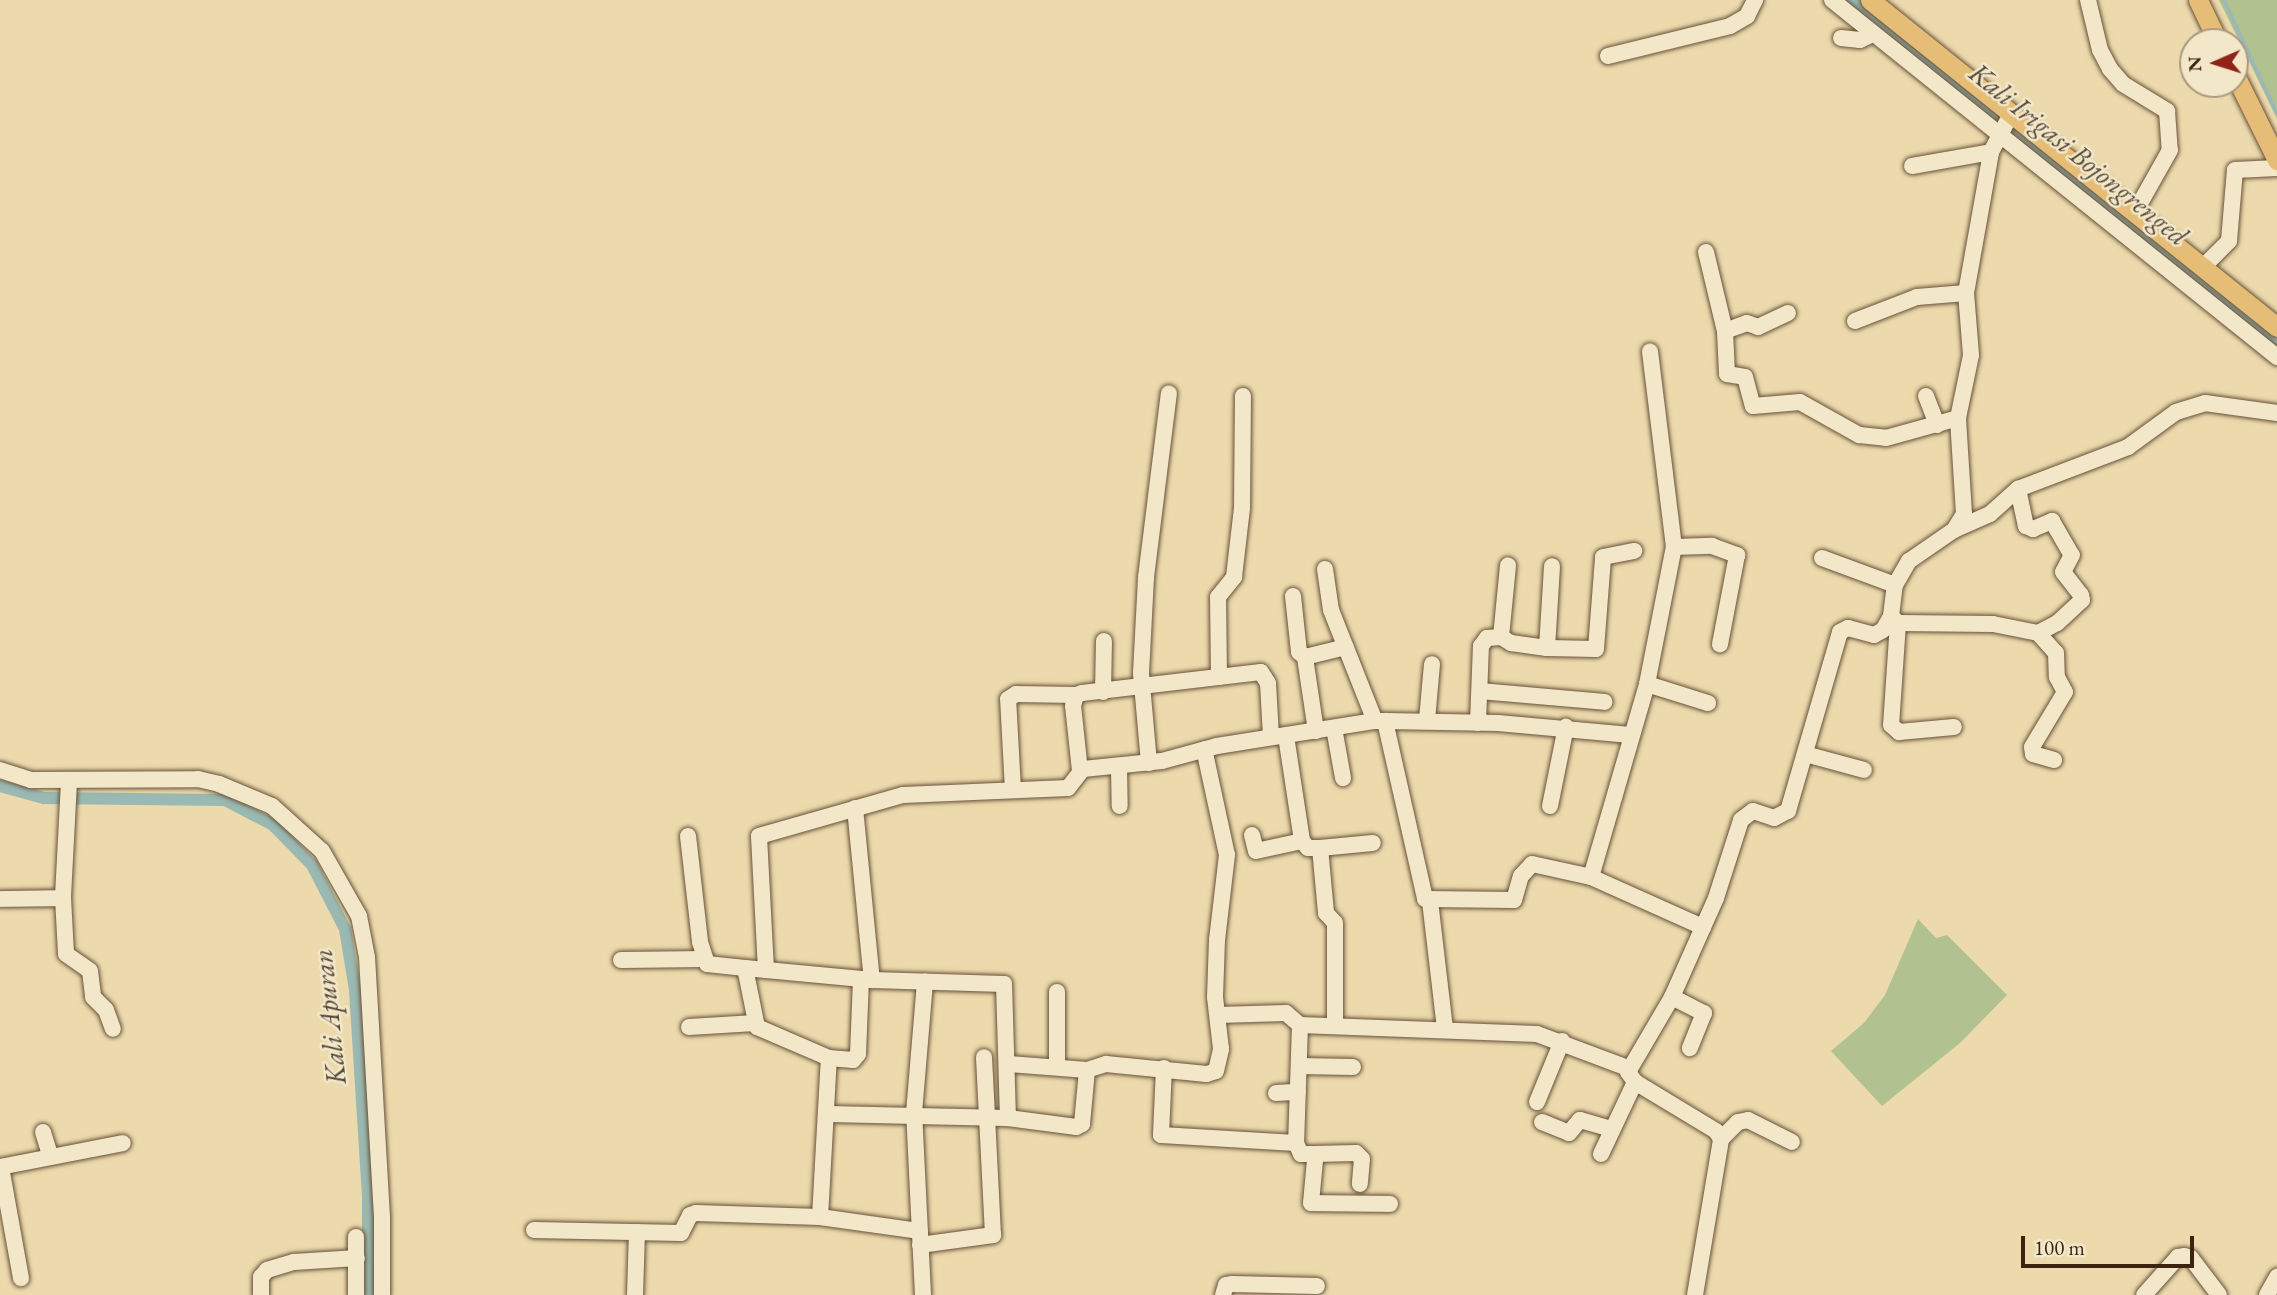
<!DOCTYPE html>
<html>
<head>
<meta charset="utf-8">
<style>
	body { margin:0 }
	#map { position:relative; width:2277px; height:1295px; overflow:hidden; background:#ecdaad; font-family:"EB Garamond",serif }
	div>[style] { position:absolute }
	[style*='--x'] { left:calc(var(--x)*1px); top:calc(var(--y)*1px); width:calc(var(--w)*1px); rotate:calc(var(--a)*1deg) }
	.green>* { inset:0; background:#b1c18f }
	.stream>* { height:3.5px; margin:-1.75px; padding:0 1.75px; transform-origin:1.75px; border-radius:1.75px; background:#9ab9b2 }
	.canal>* { height:12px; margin:-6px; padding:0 6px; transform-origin:6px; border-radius:6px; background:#9ab9b2 }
	.roads { filter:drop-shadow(0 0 2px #675137) drop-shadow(0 0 2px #675137) }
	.minor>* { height:16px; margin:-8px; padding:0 8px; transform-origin:8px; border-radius:8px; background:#f3e7ca }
	.major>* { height:19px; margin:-9.5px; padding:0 9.5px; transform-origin:9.5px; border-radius:9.5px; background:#e6bd76 }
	span { translate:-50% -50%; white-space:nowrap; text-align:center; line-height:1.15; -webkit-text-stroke:5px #f3e7ca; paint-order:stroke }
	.water-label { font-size:28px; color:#534838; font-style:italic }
	.north { position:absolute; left:2179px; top:28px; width:70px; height:70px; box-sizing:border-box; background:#f3e7ca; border:2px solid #a99980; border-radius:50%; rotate:267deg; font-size:19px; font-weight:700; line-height:28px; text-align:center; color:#3b2310 }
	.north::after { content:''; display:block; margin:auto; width:24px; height:32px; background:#8f2418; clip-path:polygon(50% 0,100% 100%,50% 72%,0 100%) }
	.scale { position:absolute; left:2021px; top:1236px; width:173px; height:32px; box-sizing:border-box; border:4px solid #3b2310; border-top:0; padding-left:9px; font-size:21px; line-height:24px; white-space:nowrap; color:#3b2310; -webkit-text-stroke:5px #f3e7ca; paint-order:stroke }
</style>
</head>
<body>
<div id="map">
	<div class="green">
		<i style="clip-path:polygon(2219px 0,2277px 0,2277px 119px)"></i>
		<i style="clip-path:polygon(1918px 919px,1936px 938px,1947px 935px,2007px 995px,1960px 1043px,1882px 1106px,1831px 1051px,1864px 1023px,1885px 995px)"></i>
	</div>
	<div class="stream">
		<i style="--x:2224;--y:0;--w:125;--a:64.9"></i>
	</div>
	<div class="canal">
		<i style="--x:1850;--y:0;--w:550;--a:39.02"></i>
		<i style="--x:0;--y:786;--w:46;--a:15.3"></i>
		<i style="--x:44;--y:798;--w:181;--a:0.6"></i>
		<i style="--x:225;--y:800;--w:54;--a:27.5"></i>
		<i style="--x:273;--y:825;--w:56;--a:45.7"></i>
		<i style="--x:312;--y:865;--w:72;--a:62.7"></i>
		<i style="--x:345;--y:929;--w:62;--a:80.7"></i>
		<i style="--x:355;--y:990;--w:209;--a:86.4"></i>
		<i style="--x:368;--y:1199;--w:96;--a:90"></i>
	</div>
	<div class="roads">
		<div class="minor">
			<i style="--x:1832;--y:0;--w:571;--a:38.74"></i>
			<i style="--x:2088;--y:0;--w:51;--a:76.5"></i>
			<i style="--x:2100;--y:50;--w:21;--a:62"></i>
			<i style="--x:2110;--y:69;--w:20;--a:49"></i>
			<i style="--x:2123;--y:84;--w:52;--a:31.5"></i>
			<i style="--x:2167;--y:111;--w:39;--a:86"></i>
			<i style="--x:2170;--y:150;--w:71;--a:119.4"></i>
			<i style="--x:1841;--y:38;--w:19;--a:6"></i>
			<i style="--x:1860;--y:40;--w:14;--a:-25"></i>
			<i style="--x:1608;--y:56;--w:126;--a:-13.8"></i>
			<i style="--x:1730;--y:26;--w:20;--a:-30"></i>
			<i style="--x:1747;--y:16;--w:18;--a:-63"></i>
			<i style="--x:1912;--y:166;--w:80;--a:-10"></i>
			<i style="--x:1706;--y:252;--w:81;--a:76.5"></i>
			<i style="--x:1725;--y:331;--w:43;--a:87.3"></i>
			<i style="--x:1727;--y:374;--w:18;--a:9"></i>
			<i style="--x:1745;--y:377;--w:30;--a:75"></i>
			<i style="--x:1753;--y:406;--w:47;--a:-4.9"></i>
			<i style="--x:1800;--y:402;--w:68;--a:29.2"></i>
			<i style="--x:1859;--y:435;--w:27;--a:6"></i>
			<i style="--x:1886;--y:438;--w:75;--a:-15.5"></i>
			<i style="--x:2203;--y:267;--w:37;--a:-45"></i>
			<i style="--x:2229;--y:241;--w:71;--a:-85.2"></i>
			<i style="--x:2235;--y:170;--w:42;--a:-2.7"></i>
			<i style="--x:1855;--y:321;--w:66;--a:-21.2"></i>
			<i style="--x:1917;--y:297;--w:49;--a:-4.7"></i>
			<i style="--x:1725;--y:331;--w:23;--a:-20"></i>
			<i style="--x:1747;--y:323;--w:12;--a:20"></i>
			<i style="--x:1758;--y:327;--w:33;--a:-25"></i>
			<i style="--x:1926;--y:396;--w:31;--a:69"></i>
			<i style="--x:2018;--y:489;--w:38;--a:78"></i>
			<i style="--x:2026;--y:526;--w:8;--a:23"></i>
			<i style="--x:2033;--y:529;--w:21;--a:-23"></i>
			<i style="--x:2052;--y:521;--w:39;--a:60"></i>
			<i style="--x:2072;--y:555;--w:19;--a:118"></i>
			<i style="--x:2063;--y:572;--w:29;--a:52"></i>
			<i style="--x:2081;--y:595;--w:5;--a:79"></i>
			<i style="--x:2082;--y:600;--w:34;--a:137"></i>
			<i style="--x:2057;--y:623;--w:21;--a:152"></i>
			<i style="--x:1954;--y:530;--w:39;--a:-24"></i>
			<i style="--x:1990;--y:514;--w:38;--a:-42"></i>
			<i style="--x:2018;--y:489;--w:118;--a:-20.9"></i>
			<i style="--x:2128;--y:447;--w:59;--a:-36.1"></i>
			<i style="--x:2176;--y:412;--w:30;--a:-17"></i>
			<i style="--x:2205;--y:403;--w:73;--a:7.9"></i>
			<i style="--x:1674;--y:547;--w:38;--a:-2"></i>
			<i style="--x:1712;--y:546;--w:27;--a:20"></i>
			<i style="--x:1737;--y:555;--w:91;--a:100.8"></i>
			<i style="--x:1822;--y:558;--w:78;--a:20.3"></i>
			<i style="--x:1325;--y:569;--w:41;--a:81.7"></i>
			<i style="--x:1331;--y:610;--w:119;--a:68.4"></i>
			<i style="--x:1293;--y:596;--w:56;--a:83.9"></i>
			<i style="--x:1299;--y:652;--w:8;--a:40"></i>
			<i style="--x:1891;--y:616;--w:10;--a:45"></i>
			<i style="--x:1898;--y:623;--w:95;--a:0.6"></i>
			<i style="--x:1993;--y:624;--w:46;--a:11.3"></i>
			<i style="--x:2038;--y:633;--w:27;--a:48"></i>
			<i style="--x:2056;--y:653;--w:24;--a:88"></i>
			<i style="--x:2057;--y:677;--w:17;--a:62"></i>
			<i style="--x:2065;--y:692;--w:64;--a:121"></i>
			<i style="--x:2032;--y:747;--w:7;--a:82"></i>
			<i style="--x:2033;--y:754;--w:22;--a:16"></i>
			<i style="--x:1898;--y:623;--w:102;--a:93.9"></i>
			<i style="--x:1891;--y:725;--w:11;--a:41"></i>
			<i style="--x:1899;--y:732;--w:55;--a:-5.2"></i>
			<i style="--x:1501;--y:637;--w:12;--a:31"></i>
			<i style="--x:1511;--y:643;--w:36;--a:8"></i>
			<i style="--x:1547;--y:648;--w:49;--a:1.2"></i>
			<i style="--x:1596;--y:649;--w:92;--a:-85.6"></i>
			<i style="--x:1603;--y:557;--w:32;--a:-11"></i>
			<i style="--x:1547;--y:648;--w:82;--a:-86.5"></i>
			<i style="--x:1219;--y:677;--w:80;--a:-90.7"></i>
			<i style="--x:1218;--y:597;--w:26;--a:-51"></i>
			<i style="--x:1234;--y:577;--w:69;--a:-83.4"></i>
			<i style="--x:1242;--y:508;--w:112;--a:-89.5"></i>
			<i style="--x:1647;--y:684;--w:64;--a:17.3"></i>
			<i style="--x:1480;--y:691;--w:125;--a:5"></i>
			<i style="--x:1103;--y:692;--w:51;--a:-88.9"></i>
			<i style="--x:1427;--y:720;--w:56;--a:-84.9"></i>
			<i style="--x:1385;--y:721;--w:113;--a:1"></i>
			<i style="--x:1498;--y:723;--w:133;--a:5.2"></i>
			<i style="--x:1478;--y:723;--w:77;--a:-87.8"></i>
			<i style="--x:1481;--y:646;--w:10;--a:-53"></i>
			<i style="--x:1487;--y:638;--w:14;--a:-4"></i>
			<i style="--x:1501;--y:637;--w:72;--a:-84.4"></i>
			<i style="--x:1334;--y:728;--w:51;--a:79.8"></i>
			<i style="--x:1316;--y:731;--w:75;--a:-98.5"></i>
			<i style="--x:1305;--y:657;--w:42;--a:-13.7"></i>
			<i style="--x:1286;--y:736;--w:106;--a:81.3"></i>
			<i style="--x:1302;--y:841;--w:9;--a:49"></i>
			<i style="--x:1308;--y:848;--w:12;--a:0"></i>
			<i style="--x:1320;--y:848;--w:65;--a:84.7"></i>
			<i style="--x:1326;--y:913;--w:13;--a:48"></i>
			<i style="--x:1335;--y:923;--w:102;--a:90"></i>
			<i style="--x:1805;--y:754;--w:61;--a:15.2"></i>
			<i style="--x:1149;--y:763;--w:90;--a:-95.1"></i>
			<i style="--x:1141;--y:673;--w:96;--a:-87"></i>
			<i style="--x:1146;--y:577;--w:185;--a:-82.9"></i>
			<i style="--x:1119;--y:767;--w:39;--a:89"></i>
			<i style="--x:0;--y:770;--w:33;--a:18"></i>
			<i style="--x:31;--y:780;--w:167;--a:-0.3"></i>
			<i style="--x:198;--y:779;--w:22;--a:13"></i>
			<i style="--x:219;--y:784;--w:57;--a:22.5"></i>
			<i style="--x:272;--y:806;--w:67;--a:42"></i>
			<i style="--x:322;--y:851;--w:75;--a:60.4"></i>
			<i style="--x:359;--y:916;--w:42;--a:79"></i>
			<i style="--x:367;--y:957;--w:261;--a:86.7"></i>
			<i style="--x:382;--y:1218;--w:77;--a:90"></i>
			<i style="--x:1080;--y:771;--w:65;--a:-96.1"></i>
			<i style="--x:1073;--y:706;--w:11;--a:-75"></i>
			<i style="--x:1076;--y:695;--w:6;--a:-18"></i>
			<i style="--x:1082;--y:693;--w:180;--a:-6.7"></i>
			<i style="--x:1261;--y:672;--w:13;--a:58"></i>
			<i style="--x:1268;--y:683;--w:54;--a:86.8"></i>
			<i style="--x:69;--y:782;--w:116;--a:93"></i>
			<i style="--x:63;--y:898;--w:56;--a:86.9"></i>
			<i style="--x:66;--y:954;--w:29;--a:35"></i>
			<i style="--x:90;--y:971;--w:26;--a:83"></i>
			<i style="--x:93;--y:997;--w:18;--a:45"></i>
			<i style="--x:106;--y:1010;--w:20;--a:70"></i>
			<i style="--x:1013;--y:790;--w:91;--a:-93.1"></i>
			<i style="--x:1008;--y:699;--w:9;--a:-32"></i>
			<i style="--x:1016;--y:694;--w:60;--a:1"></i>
			<i style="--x:1550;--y:806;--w:81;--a:-78.6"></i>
			<i style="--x:855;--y:808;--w:173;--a:84.4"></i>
			<i style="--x:1252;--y:835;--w:16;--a:76"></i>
			<i style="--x:1256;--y:851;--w:47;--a:-12.3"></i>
			<i style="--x:688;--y:836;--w:107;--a:83.5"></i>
			<i style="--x:700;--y:942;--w:23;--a:72"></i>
			<i style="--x:707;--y:964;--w:38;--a:6"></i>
			<i style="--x:1320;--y:848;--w:53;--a:-5.4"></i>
			<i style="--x:1591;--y:877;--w:201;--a:-73.8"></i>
			<i style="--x:1647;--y:684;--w:140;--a:-78.9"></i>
			<i style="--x:1674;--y:547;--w:197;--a:-97"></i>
			<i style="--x:0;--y:899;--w:63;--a:-0.9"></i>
			<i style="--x:1430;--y:901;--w:129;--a:83.3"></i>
			<i style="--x:621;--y:960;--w:84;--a:-0.7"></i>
			<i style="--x:766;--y:970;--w:134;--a:-93"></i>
			<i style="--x:759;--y:836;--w:150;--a:-15.9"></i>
			<i style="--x:903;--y:795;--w:165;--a:-2.4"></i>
			<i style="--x:1068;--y:788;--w:24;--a:-52"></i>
			<i style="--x:1083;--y:769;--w:79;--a:-5.8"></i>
			<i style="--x:1162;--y:761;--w:57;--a:-15.3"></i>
			<i style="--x:1217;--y:746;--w:160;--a:-9"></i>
			<i style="--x:1375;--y:721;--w:10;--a:0"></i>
			<i style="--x:1385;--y:721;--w:182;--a:77.3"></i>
			<i style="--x:1425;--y:899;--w:89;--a:0.6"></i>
			<i style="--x:1514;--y:900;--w:25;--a:-74"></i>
			<i style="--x:1521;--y:876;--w:16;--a:-47"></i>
			<i style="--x:1532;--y:864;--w:60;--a:12.4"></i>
			<i style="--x:1591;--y:877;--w:123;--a:24.1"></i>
			<i style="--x:1672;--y:997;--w:36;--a:27"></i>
			<i style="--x:1704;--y:1013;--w:38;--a:112"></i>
			<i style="--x:1218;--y:1015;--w:68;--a:-1.7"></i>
			<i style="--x:1286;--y:1013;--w:18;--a:41"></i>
			<i style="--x:1300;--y:1025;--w:118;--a:91.9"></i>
			<i style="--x:1296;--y:1143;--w:12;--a:66"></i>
			<i style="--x:1301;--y:1154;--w:13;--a:0"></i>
			<i style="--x:1314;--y:1154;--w:6;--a:81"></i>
			<i style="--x:1315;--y:1160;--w:43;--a:95.3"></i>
			<i style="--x:1311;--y:1203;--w:79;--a:0.7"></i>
			<i style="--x:1300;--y:1025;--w:237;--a:2.2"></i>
			<i style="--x:1537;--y:1034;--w:99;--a:20.6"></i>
			<i style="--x:689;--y:1027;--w:66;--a:-3.5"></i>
			<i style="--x:829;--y:1058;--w:24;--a:5"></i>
			<i style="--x:853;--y:1060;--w:8;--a:-50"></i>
			<i style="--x:858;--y:1054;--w:75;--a:-87.7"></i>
			<i style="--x:1009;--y:1064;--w:78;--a:4.4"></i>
			<i style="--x:1087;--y:1070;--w:20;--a:-18"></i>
			<i style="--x:1106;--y:1064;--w:101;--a:5.7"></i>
			<i style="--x:1207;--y:1074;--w:9;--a:-18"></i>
			<i style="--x:1216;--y:1071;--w:23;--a:-77"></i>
			<i style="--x:1221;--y:1049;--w:52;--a:-96.6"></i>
			<i style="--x:1215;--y:997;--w:57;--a:-88"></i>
			<i style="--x:1217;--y:940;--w:86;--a:-83.3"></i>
			<i style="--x:1227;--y:855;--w:108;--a:-102.2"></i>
			<i style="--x:1299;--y:1066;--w:54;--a:1.1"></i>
			<i style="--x:1057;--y:1067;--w:75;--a:-90"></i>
			<i style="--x:1164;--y:1068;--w:67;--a:92.6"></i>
			<i style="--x:1161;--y:1135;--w:135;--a:3.4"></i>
			<i style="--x:1276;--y:1093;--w:22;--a:-3"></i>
			<i style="--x:1537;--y:1102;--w:66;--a:-67.7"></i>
			<i style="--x:1008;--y:1118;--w:69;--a:7.5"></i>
			<i style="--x:1076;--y:1127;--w:7;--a:-27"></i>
			<i style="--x:1082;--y:1124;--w:54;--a:-84.7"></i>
			<i style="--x:1542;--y:1122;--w:29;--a:22"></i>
			<i style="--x:1569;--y:1133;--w:17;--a:-50"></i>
			<i style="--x:1580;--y:1120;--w:33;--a:16"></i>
			<i style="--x:43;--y:1132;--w:24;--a:73"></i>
			<i style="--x:1721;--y:1139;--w:24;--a:-45"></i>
			<i style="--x:1738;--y:1122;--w:10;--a:-11"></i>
			<i style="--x:1748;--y:1120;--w:49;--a:26.6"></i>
			<i style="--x:1314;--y:1154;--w:42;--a:-1.4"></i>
			<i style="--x:1356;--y:1153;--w:8;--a:45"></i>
			<i style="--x:1362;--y:1159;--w:25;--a:95"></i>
			<i style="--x:1601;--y:1154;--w:80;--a:-64.7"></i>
			<i style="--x:0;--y:1167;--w:125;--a:-11"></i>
			<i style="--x:1;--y:1167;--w:113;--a:79.8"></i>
			<i style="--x:820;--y:1217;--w:101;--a:8"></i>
			<i style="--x:534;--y:1230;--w:147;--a:1.2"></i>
			<i style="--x:681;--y:1233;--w:20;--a:-63"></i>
			<i style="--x:690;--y:1215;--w:6;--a:-18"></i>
			<i style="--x:696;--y:1213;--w:124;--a:1.8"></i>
			<i style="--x:820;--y:1217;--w:159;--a:-86.8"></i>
			<i style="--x:829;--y:1058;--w:78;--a:-156.7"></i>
			<i style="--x:757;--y:1027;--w:60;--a:-101.5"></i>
			<i style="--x:745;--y:968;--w:128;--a:5.4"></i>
			<i style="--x:872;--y:980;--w:132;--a:1.7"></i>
			<i style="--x:1004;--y:984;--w:134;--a:88.3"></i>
			<i style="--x:1008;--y:1118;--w:182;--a:-178.7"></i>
			<i style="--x:356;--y:1237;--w:58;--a:90"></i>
			<i style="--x:920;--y:1245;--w:74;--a:-7.8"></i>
			<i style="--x:993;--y:1235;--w:178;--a:-92.9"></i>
			<i style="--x:261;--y:1295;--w:18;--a:-90"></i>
			<i style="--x:261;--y:1277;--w:9;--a:-49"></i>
			<i style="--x:267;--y:1270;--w:28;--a:-17"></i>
			<i style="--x:294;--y:1262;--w:63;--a:-3.6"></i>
			<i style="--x:635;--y:1295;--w:63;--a:-88.2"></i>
			<i style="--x:923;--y:1295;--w:182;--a:-92.8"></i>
			<i style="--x:914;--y:1113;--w:132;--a:-85.2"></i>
			<i style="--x:1223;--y:1295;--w:10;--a:-73"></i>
			<i style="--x:1226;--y:1285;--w:6;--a:-9"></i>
			<i style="--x:1232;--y:1284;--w:85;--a:1.3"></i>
			<i style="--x:1695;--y:1295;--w:158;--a:-80.5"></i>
			<i style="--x:1721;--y:1139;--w:9;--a:-122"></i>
			<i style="--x:1716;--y:1131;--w:95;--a:-148.8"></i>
			<i style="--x:1635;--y:1082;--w:12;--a:-125"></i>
			<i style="--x:1628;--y:1072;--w:87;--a:-59.6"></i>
			<i style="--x:1672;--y:997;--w:108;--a:-66"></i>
			<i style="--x:1716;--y:898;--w:82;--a:-72.2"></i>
			<i style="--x:1741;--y:820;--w:15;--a:-37"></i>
			<i style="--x:1753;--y:811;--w:22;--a:18"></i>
			<i style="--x:1774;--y:818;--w:16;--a:-27"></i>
			<i style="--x:1788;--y:811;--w:186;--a:-73.8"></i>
			<i style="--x:1840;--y:632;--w:9;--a:-27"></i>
			<i style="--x:1848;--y:628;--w:27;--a:15"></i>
			<i style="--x:1874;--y:635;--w:10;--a:-29"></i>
			<i style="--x:1883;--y:630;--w:16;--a:-60"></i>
			<i style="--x:1891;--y:616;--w:31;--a:-83"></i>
			<i style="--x:1895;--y:585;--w:28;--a:-60"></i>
			<i style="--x:1909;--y:561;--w:55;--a:-34.6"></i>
			<i style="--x:1954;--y:530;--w:19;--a:-58"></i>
			<i style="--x:1964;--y:514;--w:96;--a:-93.6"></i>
			<i style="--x:1958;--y:418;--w:64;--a:-78.3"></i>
			<i style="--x:1971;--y:355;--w:62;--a:-94.6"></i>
			<i style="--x:1966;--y:293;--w:143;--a:-79.9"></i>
			<i style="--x:1991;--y:152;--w:43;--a:-62.2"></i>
			<i style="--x:2144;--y:1295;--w:51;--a:-48.2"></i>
			<i style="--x:2178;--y:1257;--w:6;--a:-9"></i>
			<i style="--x:2184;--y:1256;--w:7;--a:16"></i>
			<i style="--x:2191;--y:1258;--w:46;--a:52.9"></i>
			<i style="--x:2267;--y:1295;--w:21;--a:-61"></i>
		</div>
		<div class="major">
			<i style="--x:1870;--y:0;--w:522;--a:38.78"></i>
			<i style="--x:2198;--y:0;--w:47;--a:64.5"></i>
			<i style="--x:2235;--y:75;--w:95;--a:63.7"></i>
		</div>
	</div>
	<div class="water-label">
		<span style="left:2079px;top:154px;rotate:39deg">Kali Irigasi Bojongrenged</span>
		<span style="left:329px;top:1017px;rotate:-96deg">Kali Apuran</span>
	</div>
	<div class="north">N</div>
	<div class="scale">100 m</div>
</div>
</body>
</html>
